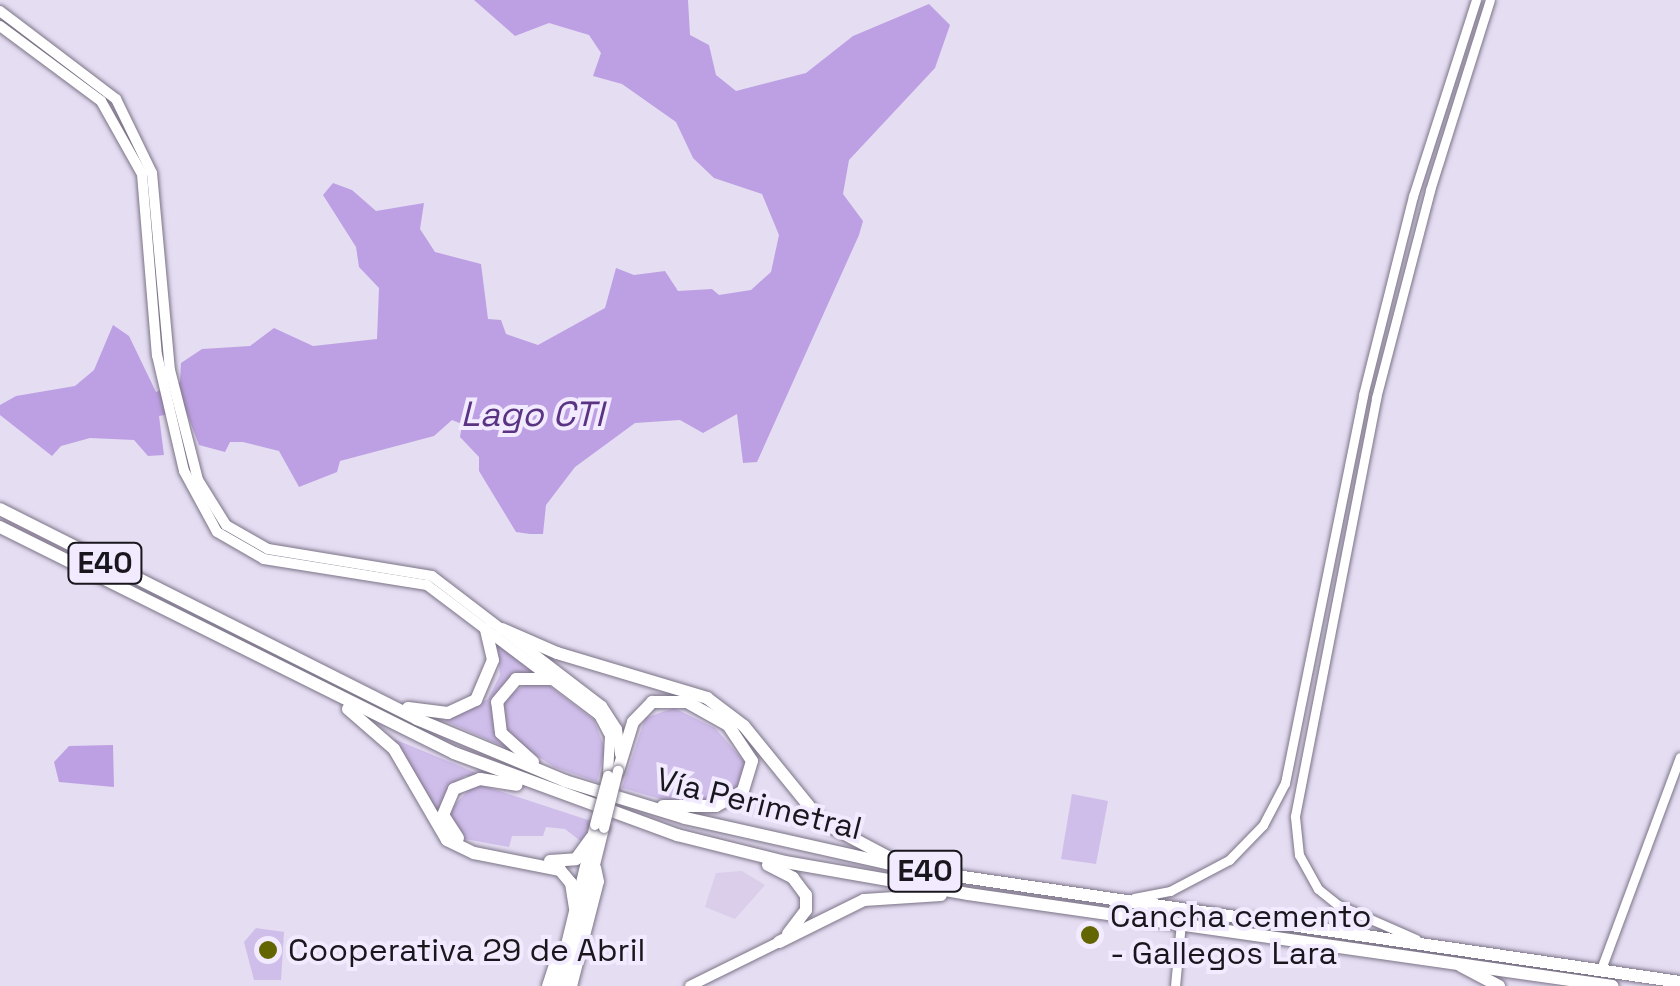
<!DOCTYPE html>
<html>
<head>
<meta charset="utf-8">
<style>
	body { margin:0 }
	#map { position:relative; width:1680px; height:986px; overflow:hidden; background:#e5ddf2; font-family:"Space Grotesk",sans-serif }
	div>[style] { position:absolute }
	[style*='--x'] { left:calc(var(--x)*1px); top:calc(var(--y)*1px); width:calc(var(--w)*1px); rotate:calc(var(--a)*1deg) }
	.built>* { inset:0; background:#daceea }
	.green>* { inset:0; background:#cfbdea }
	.water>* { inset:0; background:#bda0e3 }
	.roads { filter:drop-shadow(0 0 2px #7b7386) drop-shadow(0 0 2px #7b7386) }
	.minor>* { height:9px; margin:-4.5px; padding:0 4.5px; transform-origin:4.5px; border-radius:4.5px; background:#fff }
	.major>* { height:10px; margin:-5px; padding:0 5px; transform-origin:5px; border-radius:5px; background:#fff }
	.highway>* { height:12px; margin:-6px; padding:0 6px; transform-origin:6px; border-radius:6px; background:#fff }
	.bridges { filter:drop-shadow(0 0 2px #7b7386) drop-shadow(0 0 2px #7b7386) }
	.major-bridge>* { height:10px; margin:-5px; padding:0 5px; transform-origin:5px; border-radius:5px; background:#fff }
	.dots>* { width:28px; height:28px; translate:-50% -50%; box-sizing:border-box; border:5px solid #f2eaff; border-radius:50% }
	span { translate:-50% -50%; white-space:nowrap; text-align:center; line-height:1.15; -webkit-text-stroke:8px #f2eaff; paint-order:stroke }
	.shield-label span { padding:2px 8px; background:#f2eaff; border:2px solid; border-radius:8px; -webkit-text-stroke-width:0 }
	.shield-label { font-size:30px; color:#19161d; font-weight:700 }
	.street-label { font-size:32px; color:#19161d }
	.poi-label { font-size:32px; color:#19161d }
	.left { translate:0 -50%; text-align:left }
	.water-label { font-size:35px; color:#5a3382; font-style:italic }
</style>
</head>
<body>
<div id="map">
	<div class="built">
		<i style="clip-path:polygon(742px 871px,765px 885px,735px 919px,705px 907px,716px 873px)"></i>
	</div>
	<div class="green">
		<i style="clip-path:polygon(497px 643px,538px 672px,525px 674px,494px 701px,497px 732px,512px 750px,445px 721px,488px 699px,500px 675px)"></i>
		<i style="clip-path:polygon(526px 684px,548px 685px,594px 720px,605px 749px,597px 782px,554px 767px,508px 737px,501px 701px)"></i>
		<i style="clip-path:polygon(674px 708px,715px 728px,750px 768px,727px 800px,671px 802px,622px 788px,645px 718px)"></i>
		<i style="clip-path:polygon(394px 739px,484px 776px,465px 776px,451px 785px,440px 819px)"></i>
		<i style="clip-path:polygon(475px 783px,591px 821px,583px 843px,565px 829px,546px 827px,543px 836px,512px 836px,509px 847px,465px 839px,451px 823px,451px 809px)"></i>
		<i style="clip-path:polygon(1072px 794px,1108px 801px,1096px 864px,1061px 859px)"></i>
		<i style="clip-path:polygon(256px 928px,284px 932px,281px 980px,254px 980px,244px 942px)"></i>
	</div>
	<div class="water">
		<i style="clip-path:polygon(474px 0,688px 0,690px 35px,709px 45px,716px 75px,736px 91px,806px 73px,853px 36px,929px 4px,950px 25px,935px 68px,849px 160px,843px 194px,863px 221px,859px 235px,757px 462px,743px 463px,737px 414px,703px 433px,680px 420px,635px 423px,575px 467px,546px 505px,543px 534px,530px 534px,516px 532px,479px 471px,479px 457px,460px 437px,462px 424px,452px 420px,434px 436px,340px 461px,337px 472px,299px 487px,279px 451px,243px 442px,230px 442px,225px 452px,199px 445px,186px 411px,159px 416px,164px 455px,148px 456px,134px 440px,90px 438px,61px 446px,52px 456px,0 415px,0 405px,16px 396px,75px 386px,94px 370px,113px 325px,129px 336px,156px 392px,180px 382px,181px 363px,202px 349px,250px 346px,274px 328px,313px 346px,377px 339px,379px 288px,359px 267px,356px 247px,323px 195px,333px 183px,352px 190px,376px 211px,424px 203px,420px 229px,435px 252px,481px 264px,488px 319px,501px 320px,506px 334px,538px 345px,605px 308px,616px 268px,634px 275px,665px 271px,678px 291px,712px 289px,719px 295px,751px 290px,771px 272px,779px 235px,762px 194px,714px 178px,693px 158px,676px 122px,622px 84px,593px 76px,601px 53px,589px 35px,549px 23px,515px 36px)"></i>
		<i style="clip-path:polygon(113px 745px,114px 787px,59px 782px,54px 762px,69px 746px)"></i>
	</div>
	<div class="roads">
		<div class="minor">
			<i style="--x:1134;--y:898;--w:37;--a:-11"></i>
			<i style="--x:1170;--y:891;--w:67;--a:-27.7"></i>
			<i style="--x:1229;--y:860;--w:49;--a:-45.8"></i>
			<i style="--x:1263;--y:825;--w:47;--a:-62.4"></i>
			<i style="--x:1285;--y:783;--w:396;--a:-78.6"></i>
			<i style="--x:1363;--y:395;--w:205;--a:-75.9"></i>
			<i style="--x:1413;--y:196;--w:206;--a:-72.2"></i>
			<i style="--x:1416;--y:939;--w:85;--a:-156.4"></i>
			<i style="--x:1338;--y:905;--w:26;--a:-141"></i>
			<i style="--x:1318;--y:889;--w:39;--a:-119"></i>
			<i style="--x:1299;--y:855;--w:39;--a:-96"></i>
			<i style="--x:1295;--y:816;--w:426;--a:-79"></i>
			<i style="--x:1376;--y:398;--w:215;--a:-75.4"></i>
			<i style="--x:1430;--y:190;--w:199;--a:-72.5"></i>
			<i style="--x:1601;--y:969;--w:226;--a:-69.6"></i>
			<i style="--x:572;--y:986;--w:108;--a:-75.6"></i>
			<i style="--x:599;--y:881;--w:14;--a:-102"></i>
			<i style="--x:1175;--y:986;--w:63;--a:-84.6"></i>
		</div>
		<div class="major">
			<i style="--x:0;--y:11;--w:146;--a:37.2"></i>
			<i style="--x:116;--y:99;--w:82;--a:64.1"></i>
			<i style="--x:152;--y:173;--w:198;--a:84.8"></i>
			<i style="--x:170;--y:370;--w:114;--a:75.7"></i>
			<i style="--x:198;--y:480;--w:53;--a:58.1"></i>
			<i style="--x:226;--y:525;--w:48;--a:29.7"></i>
			<i style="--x:268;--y:549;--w:166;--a:9.3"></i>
			<i style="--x:432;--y:576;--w:214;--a:37.4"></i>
			<i style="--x:602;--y:706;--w:27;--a:57"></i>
			<i style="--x:617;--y:729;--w:26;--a:83"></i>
			<i style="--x:0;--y:26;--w:126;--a:36.6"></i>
			<i style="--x:101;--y:101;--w:84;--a:60.7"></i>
			<i style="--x:142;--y:174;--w:182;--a:85.3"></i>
			<i style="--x:157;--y:355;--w:119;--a:76.9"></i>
			<i style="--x:184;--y:471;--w:69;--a:61.6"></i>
			<i style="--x:217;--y:532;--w:54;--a:29.9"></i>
			<i style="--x:264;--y:559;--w:165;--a:9.1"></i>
			<i style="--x:427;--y:585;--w:216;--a:37.1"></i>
			<i style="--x:599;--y:715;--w:24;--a:62"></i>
			<i style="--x:610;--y:736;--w:40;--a:92.9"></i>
			<i style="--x:547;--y:986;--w:25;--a:-72"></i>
			<i style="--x:556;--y:986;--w:166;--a:-76.4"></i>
			<i style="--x:565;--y:986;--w:163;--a:-76.1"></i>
			<i style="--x:690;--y:986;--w:99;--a:-26.3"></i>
		</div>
		<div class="highway">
			<i style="--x:0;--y:509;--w:467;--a:26.7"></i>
			<i style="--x:417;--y:719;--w:160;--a:22.7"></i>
			<i style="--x:565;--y:781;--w:126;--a:17.1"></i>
			<i style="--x:685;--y:818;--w:243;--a:12.6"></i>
			<i style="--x:922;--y:871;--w:766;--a:8.33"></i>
			<i style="--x:0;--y:527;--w:507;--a:26.46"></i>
			<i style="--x:454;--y:753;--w:238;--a:20.2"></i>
			<i style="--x:677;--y:835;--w:111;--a:14"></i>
			<i style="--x:785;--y:862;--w:186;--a:9.9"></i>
			<i style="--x:968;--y:894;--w:651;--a:8.13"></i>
			<i style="--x:502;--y:629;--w:60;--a:23.6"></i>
			<i style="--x:557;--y:653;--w:157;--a:16.7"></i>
			<i style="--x:707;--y:698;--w:46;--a:37.1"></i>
			<i style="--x:744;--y:726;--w:124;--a:50.9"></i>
			<i style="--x:822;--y:822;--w:79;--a:27.9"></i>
			<i style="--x:408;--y:708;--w:40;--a:7.1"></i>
			<i style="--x:448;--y:713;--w:31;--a:-25"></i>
			<i style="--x:476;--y:700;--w:43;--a:-67"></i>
			<i style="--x:493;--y:660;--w:31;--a:-103"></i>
			<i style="--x:348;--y:709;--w:61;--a:41"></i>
			<i style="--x:394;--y:749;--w:105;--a:59.8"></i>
			<i style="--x:447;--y:840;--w:30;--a:26"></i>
			<i style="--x:474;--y:853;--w:88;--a:11.2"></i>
			<i style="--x:560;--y:870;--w:17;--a:50"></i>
			<i style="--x:571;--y:883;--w:25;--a:81"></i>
			<i style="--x:533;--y:762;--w:43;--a:-137.8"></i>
			<i style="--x:501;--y:733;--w:31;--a:-97"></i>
			<i style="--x:497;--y:702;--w:30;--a:-50"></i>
			<i style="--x:516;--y:679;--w:35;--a:0"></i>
			<i style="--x:618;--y:771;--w:51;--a:-73"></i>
			<i style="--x:633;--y:722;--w:28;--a:-46"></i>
			<i style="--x:652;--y:702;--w:35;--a:0"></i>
			<i style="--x:687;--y:702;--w:47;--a:29.3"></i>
			<i style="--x:728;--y:725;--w:43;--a:56.3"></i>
			<i style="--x:752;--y:761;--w:31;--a:107"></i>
			<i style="--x:743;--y:791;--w:31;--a:151"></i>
			<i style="--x:716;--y:806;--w:53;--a:180"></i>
			<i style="--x:458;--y:838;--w:27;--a:-123"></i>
			<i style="--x:443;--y:815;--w:28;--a:-67"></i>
			<i style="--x:454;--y:789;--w:28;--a:-21"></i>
			<i style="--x:480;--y:779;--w:37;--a:9"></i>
			<i style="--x:550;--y:861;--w:26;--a:-4"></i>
			<i style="--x:576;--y:859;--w:26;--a:-54"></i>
			<i style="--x:768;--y:865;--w:28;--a:27"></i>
			<i style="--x:793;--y:878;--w:21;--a:53"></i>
			<i style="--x:806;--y:895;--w:15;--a:90"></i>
			<i style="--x:806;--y:910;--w:30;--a:127"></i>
			<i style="--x:779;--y:942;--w:95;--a:-26.3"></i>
			<i style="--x:864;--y:900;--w:77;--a:-3.7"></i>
			<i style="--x:1461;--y:966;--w:43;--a:27.8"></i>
		</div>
	</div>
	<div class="bridges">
		<div class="major-bridge">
			<i style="--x:595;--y:825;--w:51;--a:-75.1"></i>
			<i style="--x:604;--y:828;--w:59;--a:-76.2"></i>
		</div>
	</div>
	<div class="dots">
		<i style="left:1090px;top:935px;background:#636500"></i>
		<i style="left:268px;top:950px;background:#636500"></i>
	</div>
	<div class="shield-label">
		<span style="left:105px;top:563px">E40</span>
		<span style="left:925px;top:871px">E40</span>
	</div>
	<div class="street-label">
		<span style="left:759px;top:804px;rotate:14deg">Vía Perimetral</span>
	</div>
	<div class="poi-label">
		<span class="left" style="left:1110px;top:935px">Cancha cemento<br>- Gallegos Lara</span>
		<span class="left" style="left:288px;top:950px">Cooperativa 29 de Abril</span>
	</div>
	<div class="water-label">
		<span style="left:532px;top:414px">Lago CTI</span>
	</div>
</div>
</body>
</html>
